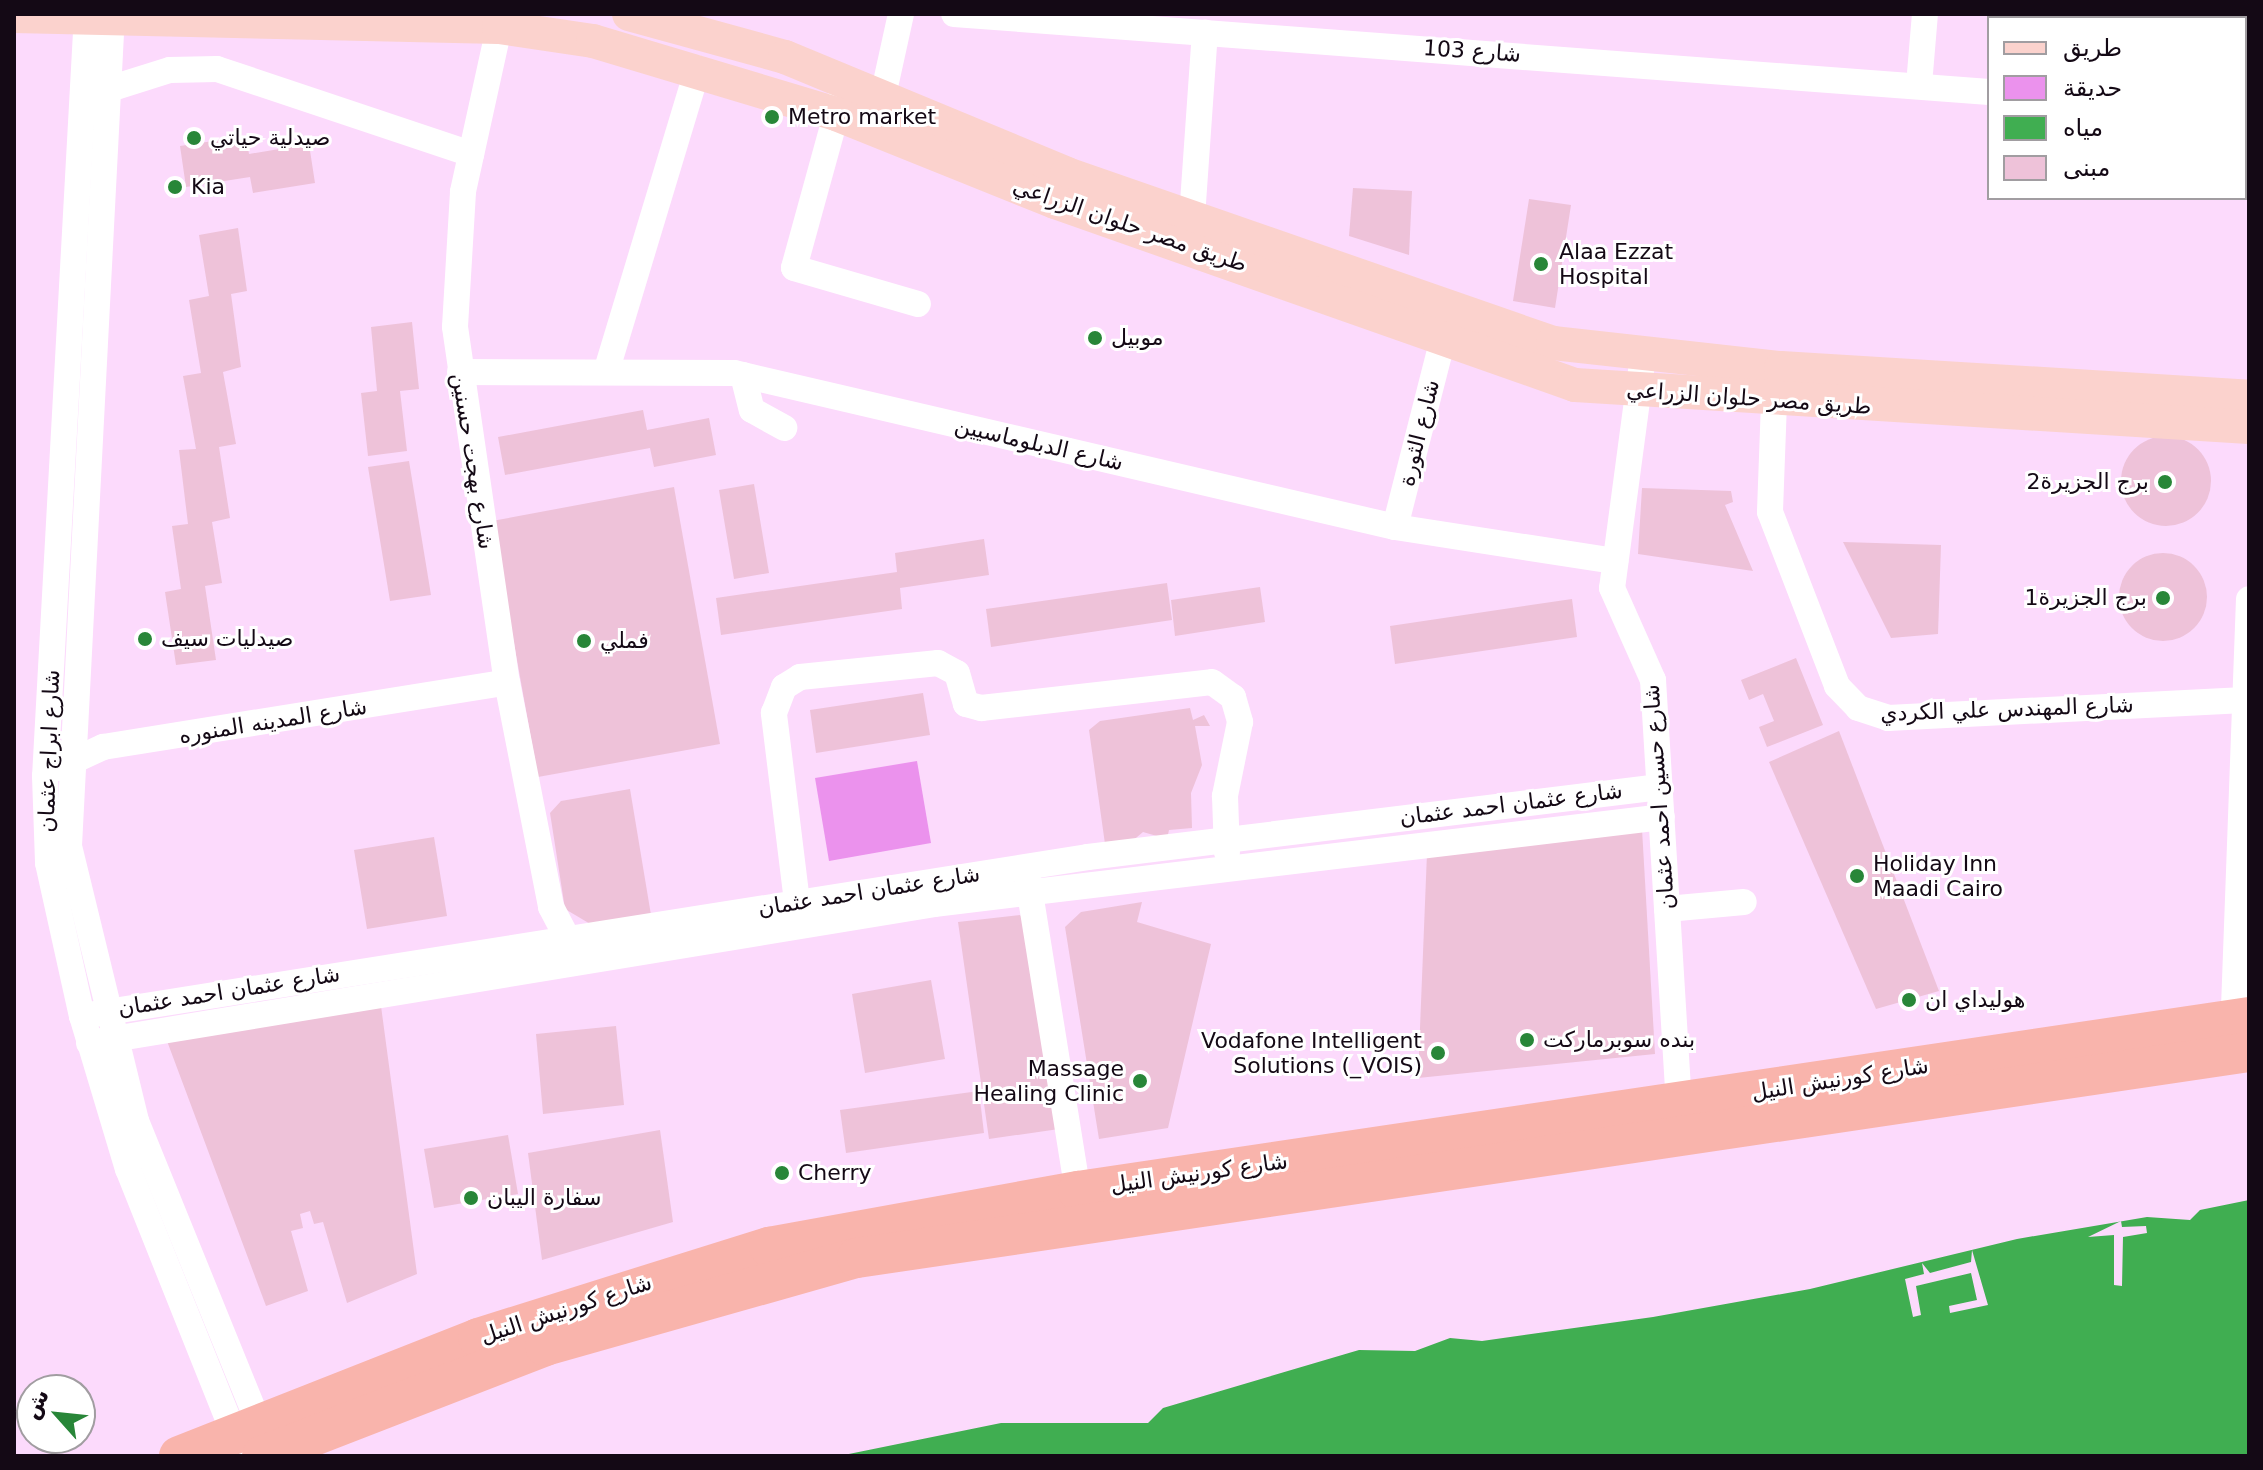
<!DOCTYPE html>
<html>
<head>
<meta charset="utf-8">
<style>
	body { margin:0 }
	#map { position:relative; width:2263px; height:1470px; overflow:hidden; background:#fcdafc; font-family:"DejaVu Sans",Vazirmatn,sans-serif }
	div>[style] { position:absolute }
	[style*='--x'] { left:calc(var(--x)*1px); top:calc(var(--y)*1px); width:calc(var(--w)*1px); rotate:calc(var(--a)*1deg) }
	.green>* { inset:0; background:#eb92ed }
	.water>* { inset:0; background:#40ae51 }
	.pier>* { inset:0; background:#fcdafc }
	.building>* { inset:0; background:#eec2d9 }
	.round { border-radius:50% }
	.minor>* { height:26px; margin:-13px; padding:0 13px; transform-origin:13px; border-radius:13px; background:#fff }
	.major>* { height:34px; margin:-17px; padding:0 17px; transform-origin:17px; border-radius:17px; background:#fbd2cd }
	.highway>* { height:40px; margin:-20px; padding:0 20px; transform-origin:20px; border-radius:20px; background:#f9b4ac }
	.dots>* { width:22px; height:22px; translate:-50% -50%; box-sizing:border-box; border:4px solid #fff; border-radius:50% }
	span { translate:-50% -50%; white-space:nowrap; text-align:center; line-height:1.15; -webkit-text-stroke:6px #fff; paint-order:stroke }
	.street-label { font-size:22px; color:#140915 }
	.poi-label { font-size:22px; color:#140915 }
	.left { translate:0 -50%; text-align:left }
	.right { translate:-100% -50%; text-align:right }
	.frame { position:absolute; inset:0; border:16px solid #140915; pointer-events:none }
	.legend { position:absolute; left:1987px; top:16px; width:260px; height:184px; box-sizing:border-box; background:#fff; border:2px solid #a19da1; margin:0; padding:10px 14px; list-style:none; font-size:24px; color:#140915 }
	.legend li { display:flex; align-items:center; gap:16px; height:40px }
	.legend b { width:40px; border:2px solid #a19da1 }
	.north { position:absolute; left:16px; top:1374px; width:80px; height:80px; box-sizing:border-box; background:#fff; border:2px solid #a19da1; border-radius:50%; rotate:297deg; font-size:22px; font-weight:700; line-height:32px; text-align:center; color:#140915 }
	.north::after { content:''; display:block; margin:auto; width:28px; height:36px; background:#288638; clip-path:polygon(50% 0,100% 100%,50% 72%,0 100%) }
</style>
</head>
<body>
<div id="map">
	<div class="green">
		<i style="clip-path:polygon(917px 761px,931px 843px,829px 861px,815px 778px)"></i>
	</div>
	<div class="water">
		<i style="clip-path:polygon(2249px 1200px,2249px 1456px,839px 1456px,1001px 1423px,1148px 1423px,1163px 1408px,1359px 1350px,1415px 1351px,1450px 1338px,1482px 1341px,1653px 1317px,1810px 1289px,2017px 1239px,2147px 1217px,2190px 1220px,2200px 1210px)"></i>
	</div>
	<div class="pier">
		<i style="clip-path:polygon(2121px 1221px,2122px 1227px,2146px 1226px,2147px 1233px,2123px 1237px,2122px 1286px,2114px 1285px,2114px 1235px,2088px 1237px)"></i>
		<i style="clip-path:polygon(1972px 1250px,1988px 1305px,1950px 1313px,1949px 1306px,1977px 1300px,1971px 1273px,1916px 1286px,1921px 1315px,1913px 1317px,1905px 1279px,1924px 1274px,1922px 1263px,1930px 1273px,1971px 1262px)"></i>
	</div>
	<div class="building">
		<i style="clip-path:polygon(246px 136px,249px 154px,309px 144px,315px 183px,253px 193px,250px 177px,186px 187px,180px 146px)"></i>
		<i style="clip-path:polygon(1353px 188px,1412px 191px,1409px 255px,1349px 236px)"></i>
		<i style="clip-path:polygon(1529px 199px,1571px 205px,1555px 308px,1513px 301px)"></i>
		<i style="clip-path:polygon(238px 228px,247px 291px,231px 294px,241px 367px,223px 372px,236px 444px,219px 447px,230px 518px,212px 522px,222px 583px,205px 586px,216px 660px,176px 665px,165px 592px,181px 589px,172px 526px,188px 524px,179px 450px,196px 449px,183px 376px,201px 373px,189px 300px,209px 296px,199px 235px)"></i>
		<i style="clip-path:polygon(412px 322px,419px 389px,400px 391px,407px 451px,368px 456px,361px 393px,377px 391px,371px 327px)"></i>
		<i style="clip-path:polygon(643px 410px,647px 430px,709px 418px,716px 455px,654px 467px,650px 448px,505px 475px,498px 437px)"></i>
		<i class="round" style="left:2121px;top:436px;width:90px;height:90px"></i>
		<i style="clip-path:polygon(409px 461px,431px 595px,390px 601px,368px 467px)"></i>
		<i style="clip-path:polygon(754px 484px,769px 573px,734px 579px,719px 490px)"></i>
		<i style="clip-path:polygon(674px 487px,720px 744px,538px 777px,492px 521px)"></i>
		<i style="clip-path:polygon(1642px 488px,1731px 491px,1733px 502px,1725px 505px,1753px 571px,1638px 554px)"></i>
		<i style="clip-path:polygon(984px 539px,989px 575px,900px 588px,902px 609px,721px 635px,716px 598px,897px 572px,895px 553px)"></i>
		<i style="clip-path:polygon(1843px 542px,1941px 545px,1938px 634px,1891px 638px)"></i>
		<i class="round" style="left:2119px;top:553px;width:88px;height:88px"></i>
		<i style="clip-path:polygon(1167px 583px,1172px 620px,991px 647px,986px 609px)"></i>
		<i style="clip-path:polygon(1260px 587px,1265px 622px,1175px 636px,1171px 600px)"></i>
		<i style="clip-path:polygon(1572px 599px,1577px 637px,1395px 664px,1390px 626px)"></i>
		<i style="clip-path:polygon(1796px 658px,1823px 725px,1767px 747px,1759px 727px,1774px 721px,1763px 694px,1749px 700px,1741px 680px)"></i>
		<i style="clip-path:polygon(923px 693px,930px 735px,816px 753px,810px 710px)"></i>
		<i style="clip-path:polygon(1190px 708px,1193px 720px,1204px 715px,1210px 726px,1195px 726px,1202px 765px,1191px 793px,1192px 828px,1169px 830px,1167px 839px,1143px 832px,1130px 843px,1105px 844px,1089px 730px,1100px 721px)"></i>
		<i style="clip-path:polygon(1839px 731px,1939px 991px,1876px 1009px,1769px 762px)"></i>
		<i style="clip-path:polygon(630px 789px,651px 915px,592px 925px,565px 909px,550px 813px,561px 801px)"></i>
		<i style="clip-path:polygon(1642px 829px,1655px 1054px,1418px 1078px,1427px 853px)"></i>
		<i style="clip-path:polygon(434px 837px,447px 916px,367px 929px,354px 850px)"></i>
		<i style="clip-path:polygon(1142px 902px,1137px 922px,1211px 944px,1168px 1128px,1099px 1139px,1065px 927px,1081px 912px)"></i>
		<i style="clip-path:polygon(1020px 915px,1030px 927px,1059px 1129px,989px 1139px,958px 922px)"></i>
		<i style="clip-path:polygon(931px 980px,945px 1059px,865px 1073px,852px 994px)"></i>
		<i style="clip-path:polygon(381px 1006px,417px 1274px,347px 1303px,323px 1222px,314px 1224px,310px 1211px,300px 1214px,303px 1228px,291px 1231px,308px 1291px,266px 1306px,167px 1041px)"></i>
		<i style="clip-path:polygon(616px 1026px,624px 1105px,543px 1114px,536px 1034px)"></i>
		<i style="clip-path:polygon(979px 1091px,984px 1133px,846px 1153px,840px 1110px)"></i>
		<i style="clip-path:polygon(660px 1130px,673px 1222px,542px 1260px,528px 1153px)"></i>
		<i style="clip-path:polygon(508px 1135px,518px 1194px,434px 1208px,424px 1149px)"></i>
	</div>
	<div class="minor">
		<i style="--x:87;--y:14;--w:763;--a:93.15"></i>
		<i style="--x:45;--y:776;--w:87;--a:88"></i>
		<i style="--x:48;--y:863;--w:157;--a:77.5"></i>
		<i style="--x:82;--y:1016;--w:160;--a:73.3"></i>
		<i style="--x:128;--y:1169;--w:302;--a:68.2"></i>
		<i style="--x:112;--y:14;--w:833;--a:92.96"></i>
		<i style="--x:69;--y:846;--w:283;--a:76.3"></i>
		<i style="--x:136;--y:1121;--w:342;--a:67.9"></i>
		<i style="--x:502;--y:14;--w:182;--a:102.4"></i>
		<i style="--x:463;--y:192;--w:135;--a:93.4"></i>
		<i style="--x:455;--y:327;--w:359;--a:81.7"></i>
		<i style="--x:507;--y:682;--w:229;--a:78.9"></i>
		<i style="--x:551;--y:907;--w:50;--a:62.4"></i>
		<i style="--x:954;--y:14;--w:1038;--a:4.31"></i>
		<i style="--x:2148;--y:18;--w:4;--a:-76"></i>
		<i style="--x:2216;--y:18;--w:4;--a:-63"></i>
		<i style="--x:2247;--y:40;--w:4;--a:-63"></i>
		<i style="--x:1919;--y:85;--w:71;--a:-85.2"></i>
		<i style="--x:106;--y:90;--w:67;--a:-17.4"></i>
		<i style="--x:170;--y:70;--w:47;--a:-1.2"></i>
		<i style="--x:217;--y:69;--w:268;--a:18.5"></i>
		<i style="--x:841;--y:97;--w:177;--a:105.4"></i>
		<i style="--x:794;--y:268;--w:129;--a:16.2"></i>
		<i style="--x:879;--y:114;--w:102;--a:-77.6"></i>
		<i style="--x:2245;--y:155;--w:4;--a:27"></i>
		<i style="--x:1192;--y:217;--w:185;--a:-86"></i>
		<i style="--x:1643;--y:356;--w:234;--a:97.6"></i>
		<i style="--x:1612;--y:588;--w:101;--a:66"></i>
		<i style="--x:1653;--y:680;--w:426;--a:86.5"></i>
		<i style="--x:607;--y:369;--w:314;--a:-73.2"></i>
		<i style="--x:460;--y:372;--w:274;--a:0.2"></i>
		<i style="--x:734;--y:373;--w:679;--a:13.11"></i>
		<i style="--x:1395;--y:527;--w:223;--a:8.8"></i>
		<i style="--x:743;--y:375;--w:36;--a:76"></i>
		<i style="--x:752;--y:410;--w:37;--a:29"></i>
		<i style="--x:1774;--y:402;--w:110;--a:92.1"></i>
		<i style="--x:1770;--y:512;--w:186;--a:68.9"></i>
		<i style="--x:1837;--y:686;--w:30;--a:46"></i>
		<i style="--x:1858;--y:708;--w:32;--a:18"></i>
		<i style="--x:1888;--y:718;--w:357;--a:-2.9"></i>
		<i style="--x:1395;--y:527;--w:194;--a:-75.7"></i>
		<i style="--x:58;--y:768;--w:50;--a:-25"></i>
		<i style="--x:103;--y:747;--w:409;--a:-9.1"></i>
		<i style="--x:1027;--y:874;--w:321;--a:80.9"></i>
		<i style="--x:1667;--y:909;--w:77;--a:-5.2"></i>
		<i style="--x:799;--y:918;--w:207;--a:-97"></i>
		<i style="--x:774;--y:713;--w:28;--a:-69"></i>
		<i style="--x:784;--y:687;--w:19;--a:-32"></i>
		<i style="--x:800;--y:677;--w:139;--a:-5.8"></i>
		<i style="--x:938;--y:663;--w:21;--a:28"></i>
		<i style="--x:957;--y:673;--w:32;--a:74"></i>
		<i style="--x:966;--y:704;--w:16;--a:15"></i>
		<i style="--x:981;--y:708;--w:232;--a:-6.4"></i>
		<i style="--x:1212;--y:682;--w:26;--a:36"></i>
		<i style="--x:1233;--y:697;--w:26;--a:74"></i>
		<i style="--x:1240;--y:722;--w:76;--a:101.5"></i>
		<i style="--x:1225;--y:796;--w:56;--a:88"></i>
		<i style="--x:82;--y:1016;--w:1018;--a:-8.98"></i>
		<i style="--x:1088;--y:857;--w:576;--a:-6.98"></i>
		<i style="--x:2233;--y:1035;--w:436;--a:-87.9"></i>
		<i style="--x:89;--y:1043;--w:856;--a:-9.34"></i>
		<i style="--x:934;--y:904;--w:733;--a:-6.81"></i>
	</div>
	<div class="major">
		<i style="--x:629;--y:14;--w:162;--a:15.4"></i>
		<i style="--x:785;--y:57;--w:305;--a:22.5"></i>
		<i style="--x:1067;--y:174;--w:515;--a:19.17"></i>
		<i style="--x:1553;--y:343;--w:229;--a:6.3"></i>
		<i style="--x:1781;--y:368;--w:469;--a:3.5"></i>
		<i style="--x:14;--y:16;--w:485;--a:1.3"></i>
		<i style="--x:499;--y:27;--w:95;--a:8.5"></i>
		<i style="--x:593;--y:41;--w:254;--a:16.7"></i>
		<i style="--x:836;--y:114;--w:236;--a:21.9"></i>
		<i style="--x:1055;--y:202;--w:551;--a:19.39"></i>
		<i style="--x:1575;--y:385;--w:675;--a:3.57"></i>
	</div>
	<div class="highway">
		<i style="--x:179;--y:1456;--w:321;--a:-21.5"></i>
		<i style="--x:478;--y:1338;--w:305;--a:-17.4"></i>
		<i style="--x:769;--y:1247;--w:314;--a:-10.3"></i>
		<i style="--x:1078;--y:1191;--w:1184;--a:-8.45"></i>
		<i style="--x:262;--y:1456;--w:304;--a:-21.2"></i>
		<i style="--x:545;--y:1346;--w:324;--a:-15.8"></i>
		<i style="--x:857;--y:1258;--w:1407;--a:-8.42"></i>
	</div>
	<div class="dots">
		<i style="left:772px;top:117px;background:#288638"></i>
		<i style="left:194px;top:138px;background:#288638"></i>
		<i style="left:175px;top:187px;background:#288638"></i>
		<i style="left:1541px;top:264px;background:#288638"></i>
		<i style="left:1095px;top:338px;background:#288638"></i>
		<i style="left:2165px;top:482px;background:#288638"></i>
		<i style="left:2163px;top:598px;background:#288638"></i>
		<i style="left:145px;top:639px;background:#288638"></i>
		<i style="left:584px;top:641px;background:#288638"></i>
		<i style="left:1857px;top:876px;background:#288638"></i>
		<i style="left:1909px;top:1000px;background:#288638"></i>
		<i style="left:1527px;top:1040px;background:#288638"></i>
		<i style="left:1438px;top:1053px;background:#288638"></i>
		<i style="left:1140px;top:1081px;background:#288638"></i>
		<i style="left:782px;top:1173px;background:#288638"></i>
		<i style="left:471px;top:1198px;background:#288638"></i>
	</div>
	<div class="street-label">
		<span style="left:1472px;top:51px;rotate:4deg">شارع 103</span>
		<span style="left:1130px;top:225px;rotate:19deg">طريق مصر حلوان الزراعي</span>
		<span style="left:1749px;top:398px;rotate:4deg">طريق مصر حلوان الزراعي</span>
		<span style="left:1419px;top:433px;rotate:-76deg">شارع الثورة</span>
		<span style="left:1039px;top:444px;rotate:13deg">شارع الدبلوماسيين</span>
		<span style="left:473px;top:461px;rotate:81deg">شارع بهجت حسنين</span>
		<span style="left:2007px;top:709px;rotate:-2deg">شارع المهندس علي الكردي</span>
		<span style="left:273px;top:721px;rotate:-9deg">شارع المدينه المنوره</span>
		<span style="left:49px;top:751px;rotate:-88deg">شارع ابراج عثمان</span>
		<span style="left:1659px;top:797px;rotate:-94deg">شارع حسين احمد عثمان</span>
		<span style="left:1511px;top:804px;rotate:-7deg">شارع عثمان احمد عثمان</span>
		<span style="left:869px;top:891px;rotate:-9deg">شارع عثمان احمد عثمان</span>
		<span style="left:229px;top:991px;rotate:-9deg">شارع عثمان احمد عثمان</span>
		<span style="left:1840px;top:1079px;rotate:-9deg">شارع كورنيش النيل</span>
		<span style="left:1199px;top:1173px;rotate:-8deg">شارع كورنيش النيل</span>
		<span style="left:566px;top:1309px;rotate:-18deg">شارع كورنيش النيل</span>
	</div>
	<div class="poi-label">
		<span class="left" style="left:788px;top:117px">Metro market</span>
		<span class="left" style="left:210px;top:138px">صيدلية حياتي</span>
		<span class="left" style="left:191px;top:187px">Kia</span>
		<span class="left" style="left:1559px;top:264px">Alaa Ezzat<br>Hospital</span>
		<span class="left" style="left:1111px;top:338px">موبيل</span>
		<span class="right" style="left:2149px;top:482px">برج الجزيرة2</span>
		<span class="right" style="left:2147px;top:598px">برج الجزيرة1</span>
		<span class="left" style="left:161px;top:639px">صيدليات سيف</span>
		<span class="left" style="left:600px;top:641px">فملي</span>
		<span class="left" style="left:1873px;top:876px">Holiday Inn<br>Maadi Cairo</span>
		<span class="left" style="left:1925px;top:1000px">هوليداي ان</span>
		<span class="right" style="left:1422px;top:1053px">Vodafone Intelligent<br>Solutions (_VOIS)</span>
		<span class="left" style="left:1543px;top:1040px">بنده سوبرماركت</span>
		<span class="right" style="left:1124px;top:1081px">Massage<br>Healing Clinic</span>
		<span class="left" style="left:798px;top:1173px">Cherry</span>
		<span class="left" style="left:487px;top:1198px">سفارة اليبان</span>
	</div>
	<div class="frame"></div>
	<ul class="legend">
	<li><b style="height:10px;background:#fbd2cd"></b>طريق</li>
	<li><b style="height:22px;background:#eb92ed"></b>حديقة</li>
	<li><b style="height:22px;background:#40ae51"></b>مياه</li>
	<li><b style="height:22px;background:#eec2d9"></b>مبنى</li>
	</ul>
	<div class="north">ش</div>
</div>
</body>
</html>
